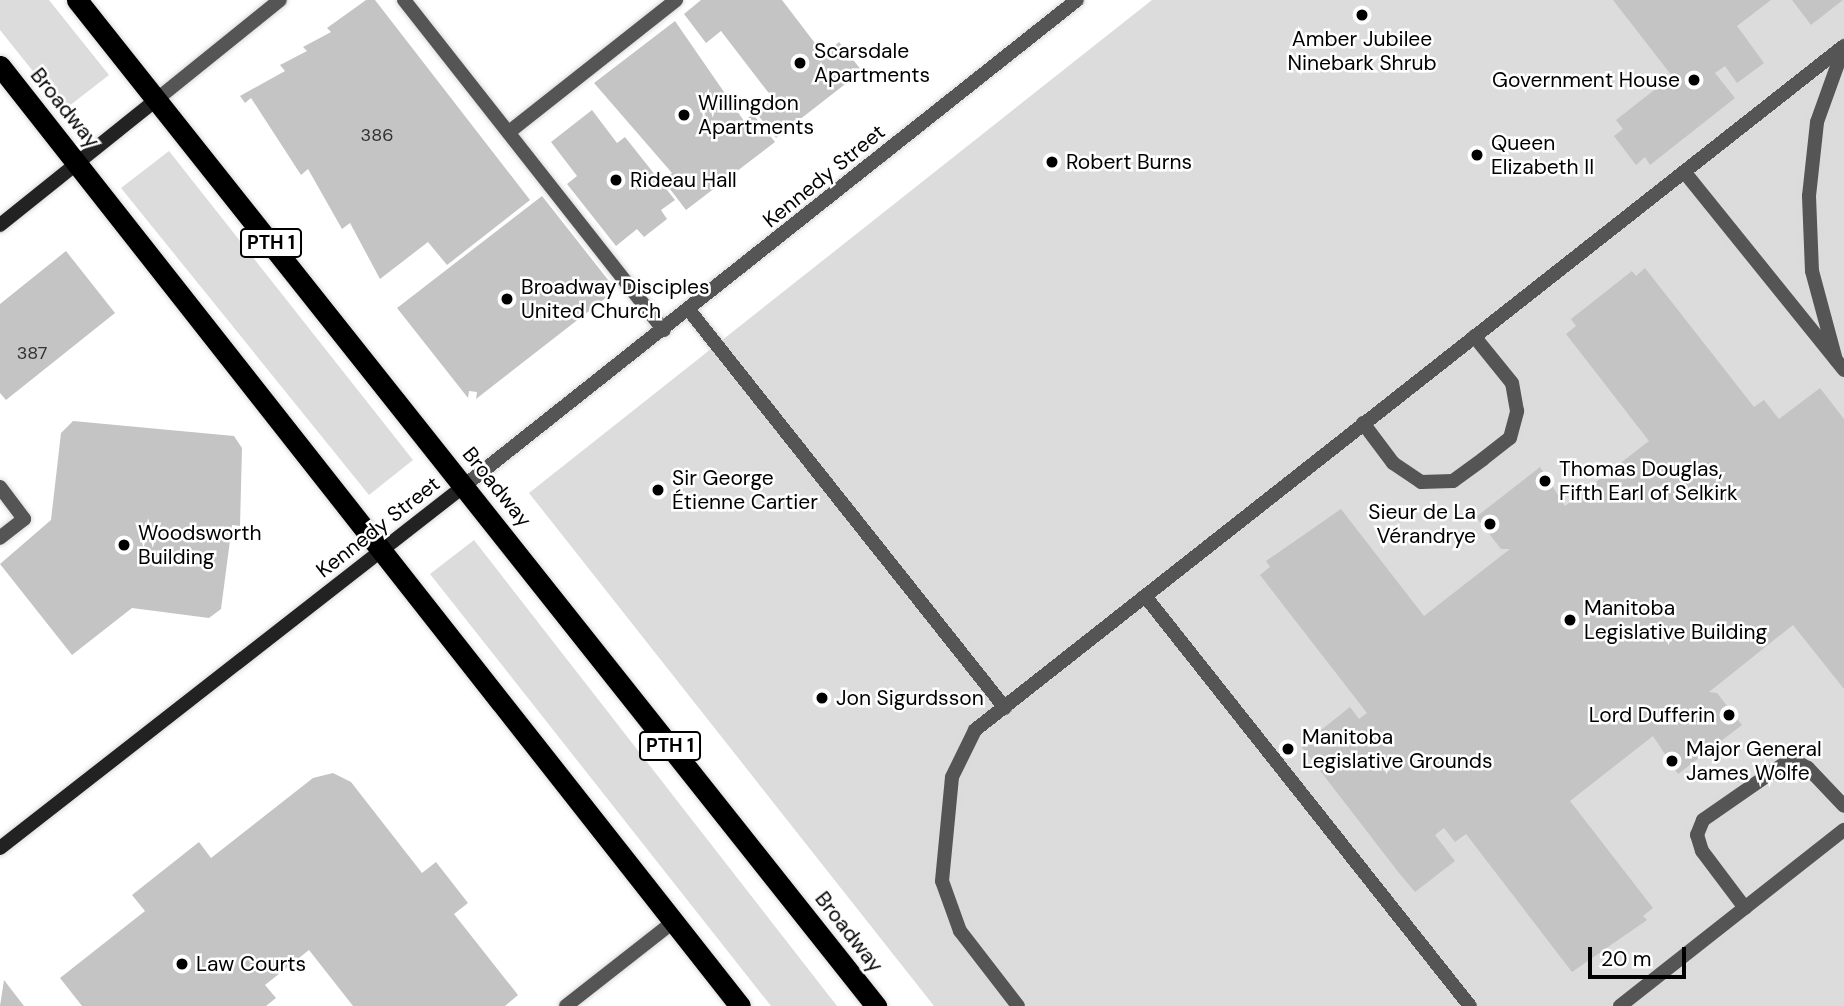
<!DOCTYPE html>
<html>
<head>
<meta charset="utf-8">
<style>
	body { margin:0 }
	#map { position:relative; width:1844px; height:1006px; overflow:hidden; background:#fff; font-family:"DM Sans",sans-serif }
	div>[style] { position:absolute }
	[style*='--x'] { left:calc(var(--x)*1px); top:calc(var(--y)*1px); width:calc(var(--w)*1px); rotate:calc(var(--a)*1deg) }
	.green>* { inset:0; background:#dcdcdc }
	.building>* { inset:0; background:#c4c4c4 }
	.roads { filter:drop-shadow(0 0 2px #dbdbdb) drop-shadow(0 0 2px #dbdbdb) }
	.lane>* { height:14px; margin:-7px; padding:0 7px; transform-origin:7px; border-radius:7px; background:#555 }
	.street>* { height:14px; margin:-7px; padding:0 7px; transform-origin:7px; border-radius:7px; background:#555 }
	.secondary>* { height:14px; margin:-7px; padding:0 7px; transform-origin:7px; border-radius:7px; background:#222 }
	.highway>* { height:21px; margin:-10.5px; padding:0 10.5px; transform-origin:10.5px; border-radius:10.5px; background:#000 }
	.dots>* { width:19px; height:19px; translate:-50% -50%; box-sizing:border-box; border:4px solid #fff; border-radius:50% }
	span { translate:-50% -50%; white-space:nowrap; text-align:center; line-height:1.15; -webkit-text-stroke:5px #fff; paint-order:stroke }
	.number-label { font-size:18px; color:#313131 }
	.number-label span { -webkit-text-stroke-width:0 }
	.shield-label span { padding:2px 5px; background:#fff; border:2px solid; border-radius:5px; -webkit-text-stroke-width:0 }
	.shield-label { font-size:19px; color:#000; font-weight:700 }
	.poi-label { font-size:21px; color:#000 }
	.left { translate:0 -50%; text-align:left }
	.right { translate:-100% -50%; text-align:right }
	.street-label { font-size:21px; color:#000 }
	.scale { position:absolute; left:1588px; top:947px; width:98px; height:32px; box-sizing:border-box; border:4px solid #000; border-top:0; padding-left:9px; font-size:21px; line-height:24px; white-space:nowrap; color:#000; -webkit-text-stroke:5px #fff; paint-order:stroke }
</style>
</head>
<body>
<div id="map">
	<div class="green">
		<i style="clip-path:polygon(0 0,49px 0,109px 75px,64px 110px,0 30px)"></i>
		<i style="clip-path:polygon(1152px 0,1844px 0,1844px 1006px,934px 1006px,529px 493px)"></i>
		<i style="clip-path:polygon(169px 151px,413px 460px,369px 495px,121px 188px)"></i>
		<i style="clip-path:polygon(474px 540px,837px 1006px,771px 1006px,430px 574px)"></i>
	</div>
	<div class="building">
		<i style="clip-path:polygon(366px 0,375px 0,530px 200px,447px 265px,428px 242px,380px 279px,350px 223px,342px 229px,308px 169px,301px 175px,251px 98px,245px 103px,240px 96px,285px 71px,280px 65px,307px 51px,303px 47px,331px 32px,327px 28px)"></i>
		<i style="clip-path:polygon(701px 0,782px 0,824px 55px,839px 42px,862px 71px,776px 138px,754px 110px,771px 96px,721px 31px,706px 43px,684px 14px)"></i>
		<i style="clip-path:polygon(1613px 0,1771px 0,1737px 26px,1764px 63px,1737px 83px,1725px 66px,1715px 73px,1735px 98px,1650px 165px,1645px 157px,1636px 165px,1614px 136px,1623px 129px,1616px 120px,1672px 76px)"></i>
		<i style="clip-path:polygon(1792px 0,1843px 0,1811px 25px)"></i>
		<i style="clip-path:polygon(675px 21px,744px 121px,753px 114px,775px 142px,686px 210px,663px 180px,672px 173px,594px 83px)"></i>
		<i style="clip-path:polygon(592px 110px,617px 143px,625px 137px,675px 200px,661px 210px,667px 219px,644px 237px,637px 229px,616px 246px,567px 184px,577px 176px,551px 142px)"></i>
		<i style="clip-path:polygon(542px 196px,616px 290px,476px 399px,477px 392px,469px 391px,468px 398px,397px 308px)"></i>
		<i style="clip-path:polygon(66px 251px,115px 313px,6px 400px,0 393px,0 304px)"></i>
		<i style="clip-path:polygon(1645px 268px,1754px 407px,1764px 400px,1779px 419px,1820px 388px,1844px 419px,1844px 689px,1793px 625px,1709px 692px,1717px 693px,1742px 725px,1678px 774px,1653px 736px,1570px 801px,1653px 908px,1643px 916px,1647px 920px,1572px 972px,1466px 834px,1455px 842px,1444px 828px,1435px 835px,1455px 861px,1415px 892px,1399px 873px,1301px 746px,1350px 707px,1359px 719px,1367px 713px,1260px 575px,1270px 567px,1266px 561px,1341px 509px,1424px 616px,1510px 549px,1501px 549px,1476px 517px,1540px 467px,1565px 506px,1649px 441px,1566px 334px,1576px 326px,1571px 319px,1632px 271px,1636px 276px)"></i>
		<i style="clip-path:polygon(73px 421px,234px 436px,242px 448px,240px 526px,232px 525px,221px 609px,209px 618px,132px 608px,72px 655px,0 564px,51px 520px,61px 433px)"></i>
		<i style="clip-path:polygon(333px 773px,351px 782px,422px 873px,436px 862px,468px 903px,454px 914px,518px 995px,505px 1006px,353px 1006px,309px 950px,265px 985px,276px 998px,266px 1006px,82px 1006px,60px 978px,145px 911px,132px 895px,199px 842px,211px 858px,313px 778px)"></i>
		<i style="clip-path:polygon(4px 980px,24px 1006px,0 1006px)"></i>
	</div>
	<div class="roads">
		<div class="lane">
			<i style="--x:404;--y:0;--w:420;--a:51.8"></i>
			<i style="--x:509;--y:132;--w:213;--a:-38.3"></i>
			<i style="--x:1686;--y:174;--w:252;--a:51.1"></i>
			<i style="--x:689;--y:310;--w:508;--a:51.55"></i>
			<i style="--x:1836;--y:360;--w:92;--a:-105.1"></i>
			<i style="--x:1812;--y:271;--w:75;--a:-92.3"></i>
			<i style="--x:1809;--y:196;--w:74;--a:-83.8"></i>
			<i style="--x:1817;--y:122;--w:80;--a:-70.2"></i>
			<i style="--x:1363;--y:423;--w:50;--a:53.1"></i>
			<i style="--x:1393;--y:463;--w:34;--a:34"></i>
			<i style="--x:1421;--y:482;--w:32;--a:-2"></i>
			<i style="--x:1453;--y:481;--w:37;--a:-36"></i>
			<i style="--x:1483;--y:459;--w:34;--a:-38"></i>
			<i style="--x:1510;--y:438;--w:28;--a:-75"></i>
			<i style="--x:1517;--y:411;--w:28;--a:-100"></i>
			<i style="--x:1512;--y:383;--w:60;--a:-129"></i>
			<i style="--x:0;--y:487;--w:40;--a:53"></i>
			<i style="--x:24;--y:519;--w:31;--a:142"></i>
			<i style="--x:1145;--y:596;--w:523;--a:51.6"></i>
			<i style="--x:1745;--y:908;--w:71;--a:-127"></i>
			<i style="--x:1702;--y:851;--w:17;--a:-107"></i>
			<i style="--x:1697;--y:835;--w:16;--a:-68"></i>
			<i style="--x:1703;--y:820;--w:107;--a:-34.7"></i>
			<i style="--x:1791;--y:759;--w:19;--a:28"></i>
			<i style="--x:1808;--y:768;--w:52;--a:46.5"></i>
			<i style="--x:566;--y:1006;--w:136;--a:-38.1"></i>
			<i style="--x:1018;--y:1006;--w:95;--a:-127.7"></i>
			<i style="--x:960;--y:931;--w:53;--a:-109.8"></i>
			<i style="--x:942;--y:881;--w:104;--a:-84.5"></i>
			<i style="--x:952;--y:777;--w:52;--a:-63.9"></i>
			<i style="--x:975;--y:730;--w:1106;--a:-38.21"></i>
			<i style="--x:1620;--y:1006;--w:285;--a:-38.2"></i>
		</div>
		<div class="street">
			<i style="--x:156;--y:100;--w:159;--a:-38.9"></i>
			<i style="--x:464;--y:486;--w:782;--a:-38.41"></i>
		</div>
		<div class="secondary">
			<i style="--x:0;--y:225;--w:200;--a:-38.7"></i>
			<i style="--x:0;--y:848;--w:589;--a:-37.96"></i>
		</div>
		<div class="highway">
			<i style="--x:77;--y:0;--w:1285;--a:51.54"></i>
			<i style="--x:0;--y:66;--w:1196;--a:51.79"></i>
		</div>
	</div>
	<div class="dots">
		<i style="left:1362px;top:15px;background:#000"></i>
		<i style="left:800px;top:63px;background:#000"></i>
		<i style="left:1694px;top:80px;background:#000"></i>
		<i style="left:684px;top:115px;background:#000"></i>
		<i style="left:1477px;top:155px;background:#000"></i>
		<i style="left:1052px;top:162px;background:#000"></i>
		<i style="left:616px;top:180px;background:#000"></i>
		<i style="left:507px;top:299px;background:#000"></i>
		<i style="left:1545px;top:481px;background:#000"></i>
		<i style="left:658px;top:490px;background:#000"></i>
		<i style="left:1490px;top:524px;background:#000"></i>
		<i style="left:124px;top:545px;background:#000"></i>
		<i style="left:1570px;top:620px;background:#000"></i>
		<i style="left:822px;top:698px;background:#000"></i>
		<i style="left:1729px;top:715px;background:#000"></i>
		<i style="left:1288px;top:749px;background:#000"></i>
		<i style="left:1672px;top:761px;background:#000"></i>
		<i style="left:182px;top:964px;background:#000"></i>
	</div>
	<div class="number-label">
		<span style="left:377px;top:135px">386</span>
		<span style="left:32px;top:353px">387</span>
	</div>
	<div class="shield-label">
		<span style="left:271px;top:243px">PTH 1</span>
		<span style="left:670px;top:746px">PTH 1</span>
	</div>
	<div class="poi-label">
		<span style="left:1362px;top:51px">Amber Jubilee<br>Ninebark Shrub</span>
		<span class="left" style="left:814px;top:63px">Scarsdale<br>Apartments</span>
		<span class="right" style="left:1680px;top:80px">Government House</span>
		<span class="left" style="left:698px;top:115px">Willingdon<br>Apartments</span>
		<span class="left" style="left:1491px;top:155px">Queen<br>Elizabeth II</span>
		<span class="left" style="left:1066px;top:162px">Robert Burns</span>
		<span class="left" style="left:630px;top:180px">Rideau Hall</span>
		<span class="left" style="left:521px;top:299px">Broadway Disciples<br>United Church</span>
		<span class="left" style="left:1559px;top:481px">Thomas Douglas,<br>Fifth Earl of Selkirk</span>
		<span class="left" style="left:672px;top:490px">Sir George<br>Étienne Cartier</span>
		<span class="right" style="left:1476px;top:524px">Sieur de La<br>Vérandrye</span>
		<span class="left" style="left:138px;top:545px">Woodsworth<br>Building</span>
		<span class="left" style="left:1584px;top:620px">Manitoba<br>Legislative Building</span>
		<span class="left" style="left:836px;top:698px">Jon Sigurdsson</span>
		<span class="right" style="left:1715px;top:715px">Lord Dufferin</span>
		<span class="left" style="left:1302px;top:749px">Manitoba<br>Legislative Grounds</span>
		<span class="left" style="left:1686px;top:761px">Major General<br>James Wolfe</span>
		<span class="left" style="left:196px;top:964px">Law Courts</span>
	</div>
	<div class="street-label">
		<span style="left:65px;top:108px;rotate:51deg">Broadway</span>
		<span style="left:824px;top:176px;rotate:-39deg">Kennedy Street</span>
		<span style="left:497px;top:487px;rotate:51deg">Broadway</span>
		<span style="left:378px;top:527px;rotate:-38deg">Kennedy Street</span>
		<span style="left:849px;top:932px;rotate:52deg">Broadway</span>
	</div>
	<div class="scale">20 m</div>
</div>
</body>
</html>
